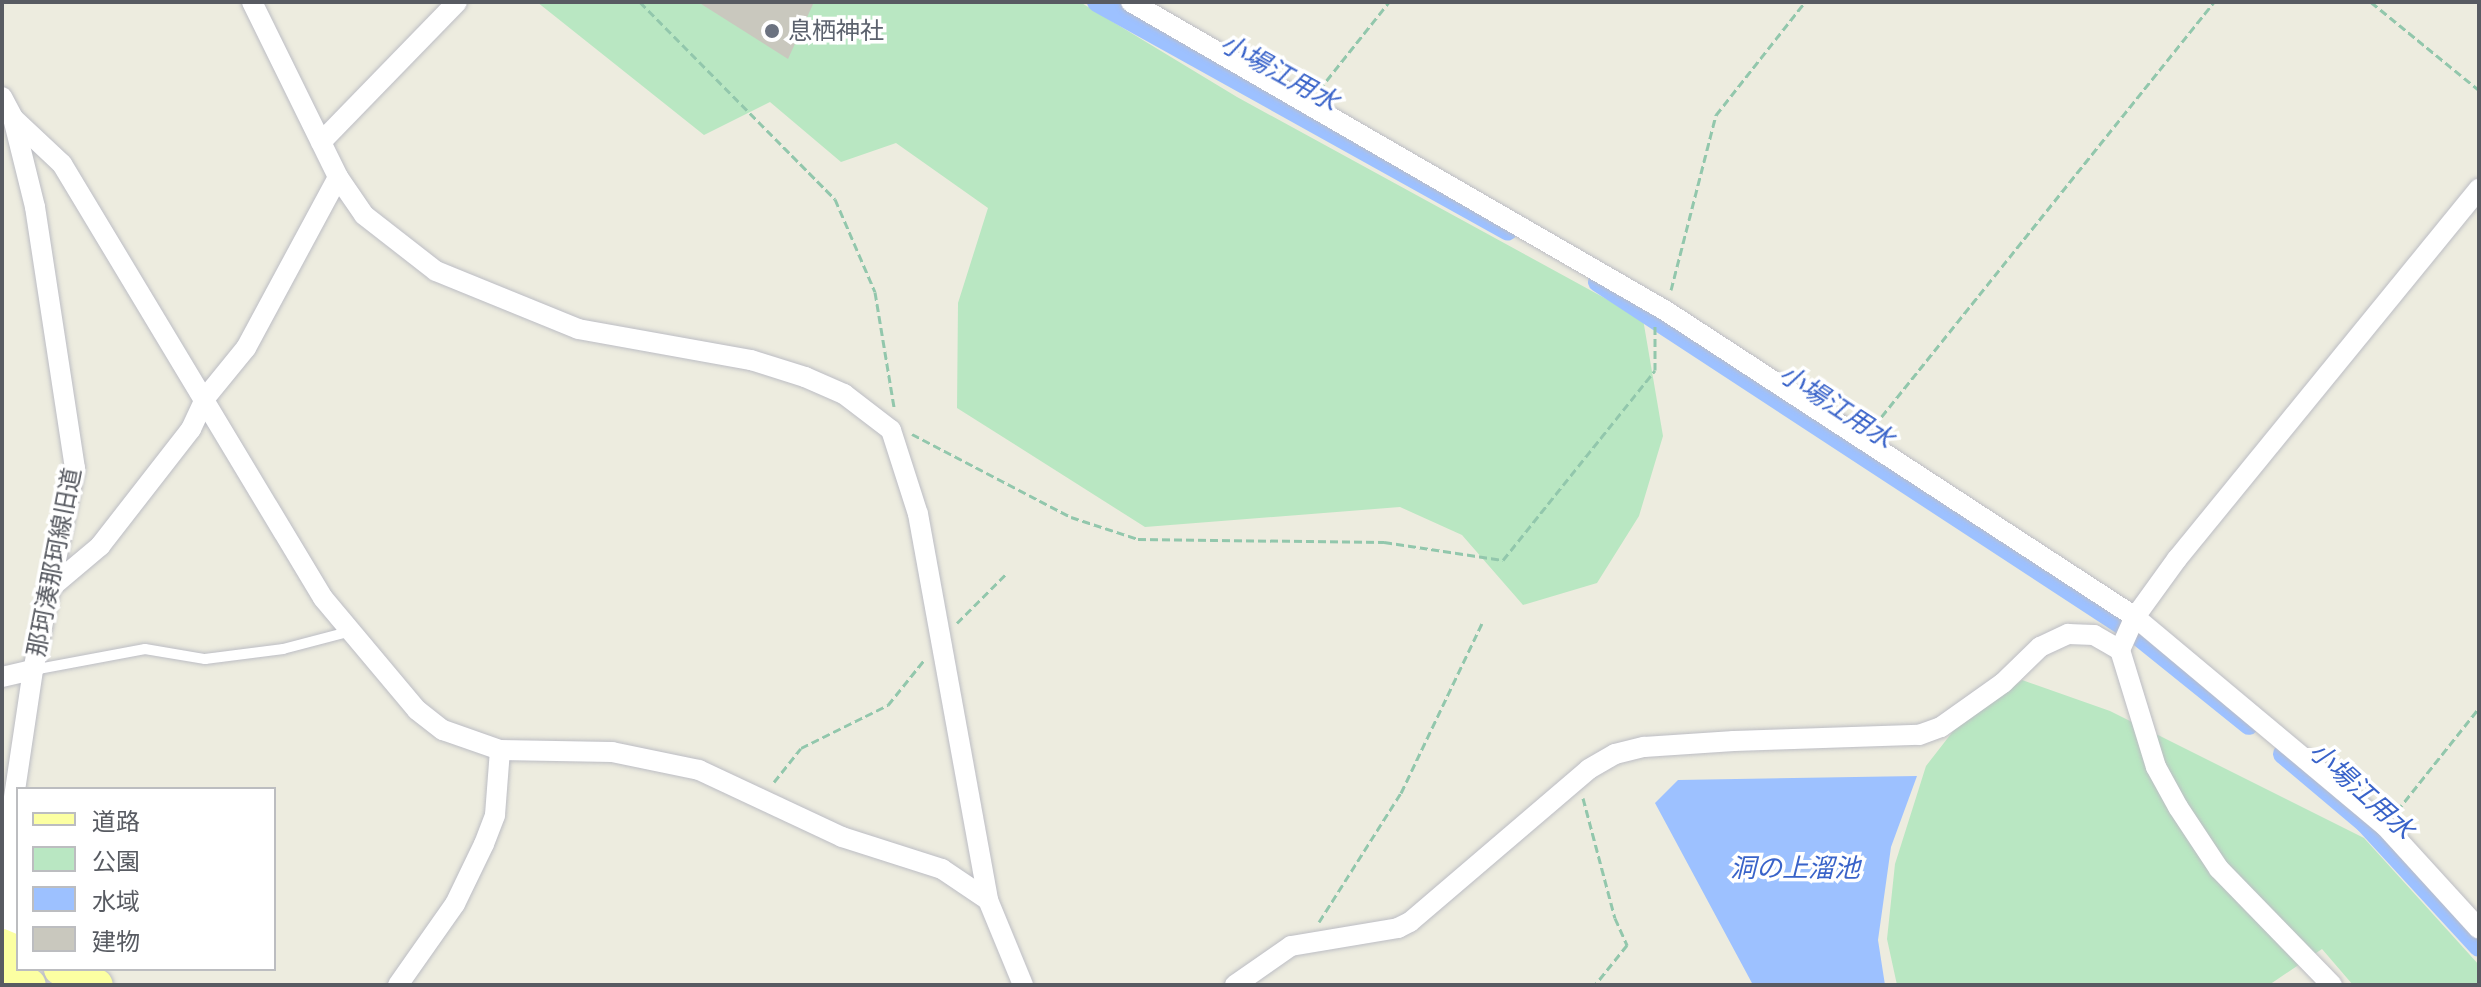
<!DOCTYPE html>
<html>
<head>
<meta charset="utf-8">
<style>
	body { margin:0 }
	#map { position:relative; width:2481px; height:987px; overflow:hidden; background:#edecdf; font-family:"Space Grotesk","Noto Sans JP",sans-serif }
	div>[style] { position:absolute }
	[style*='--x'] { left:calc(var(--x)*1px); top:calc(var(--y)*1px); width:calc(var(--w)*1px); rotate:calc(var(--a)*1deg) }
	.green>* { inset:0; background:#b9e7c2 }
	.water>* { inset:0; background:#9dc1ff }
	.canal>* { height:20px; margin:-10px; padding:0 10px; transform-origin:10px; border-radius:10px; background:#9dc1ff }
	.building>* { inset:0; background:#c9c8be }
	.path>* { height:3px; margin-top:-1.5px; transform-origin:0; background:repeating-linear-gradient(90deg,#92c7ac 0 8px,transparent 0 12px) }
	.roads { filter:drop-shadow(0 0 2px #bcbdc4) drop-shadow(0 0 2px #bcbdc4) }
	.lane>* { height:10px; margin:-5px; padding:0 5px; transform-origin:5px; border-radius:5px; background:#fff }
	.street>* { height:20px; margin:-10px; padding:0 10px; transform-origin:10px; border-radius:10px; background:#fff }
	.primary>* { height:32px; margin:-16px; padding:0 16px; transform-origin:16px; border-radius:16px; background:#fcffa2 }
	.dots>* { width:22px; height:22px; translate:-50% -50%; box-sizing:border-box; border:4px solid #fff; border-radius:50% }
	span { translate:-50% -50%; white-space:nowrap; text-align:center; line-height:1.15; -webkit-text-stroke:7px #fff; paint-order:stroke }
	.worship-label { font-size:24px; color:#5b616d }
	.left { translate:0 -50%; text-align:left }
	.street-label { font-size:24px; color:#585b62 }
	.water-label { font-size:26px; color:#3963c9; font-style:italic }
	.frame { position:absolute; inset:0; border:4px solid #585b62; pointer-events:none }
	.legend { position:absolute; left:16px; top:787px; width:260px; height:184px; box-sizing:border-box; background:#fff; border:2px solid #bcbdc0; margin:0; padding:10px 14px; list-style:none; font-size:24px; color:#585b62 }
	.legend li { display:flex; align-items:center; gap:16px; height:40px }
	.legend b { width:40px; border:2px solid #bcbdc0 }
</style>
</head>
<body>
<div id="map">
	<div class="green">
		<i style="clip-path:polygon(537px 2px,1080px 2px,1237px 97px,1643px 319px,1663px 436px,1639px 516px,1597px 583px,1523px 605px,1462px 535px,1400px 507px,1145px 527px,957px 408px,958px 303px,988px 208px,896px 143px,841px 162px,770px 102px,704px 135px)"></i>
		<i style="clip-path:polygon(2022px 680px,2110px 711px,2364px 838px,2479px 965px,2479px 985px,2353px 985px,2322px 949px,2269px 985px,1897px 985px,1887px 939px,1895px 864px,1926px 766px,1954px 730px)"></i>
	</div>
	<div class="water">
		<i style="clip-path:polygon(1917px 776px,1891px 847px,1878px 940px,1885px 985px,1753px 985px,1655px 803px,1678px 780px)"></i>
	</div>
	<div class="canal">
		<i style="--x:1097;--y:2;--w:470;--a:29.1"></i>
		<i style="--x:1598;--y:282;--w:643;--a:33.2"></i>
		<i style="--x:2136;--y:634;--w:145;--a:38.8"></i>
		<i style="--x:2283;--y:754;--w:107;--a:40.1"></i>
		<i style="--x:2365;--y:823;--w:168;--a:47.4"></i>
	</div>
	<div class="building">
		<i style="clip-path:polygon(698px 2px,814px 2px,788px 59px)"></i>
	</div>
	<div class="path">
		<i style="--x:640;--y:2;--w:277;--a:45.3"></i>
		<i style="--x:835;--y:199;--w:101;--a:66.7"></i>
		<i style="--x:875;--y:292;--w:117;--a:80.6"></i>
		<i style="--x:2371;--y:2;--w:139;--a:39.2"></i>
		<i style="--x:1319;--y:90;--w:112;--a:-51.5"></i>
		<i style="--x:1671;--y:290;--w:181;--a:-75.6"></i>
		<i style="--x:1716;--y:115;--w:144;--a:-51.8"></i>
		<i style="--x:1874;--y:426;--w:543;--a:-51.27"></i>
		<i style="--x:912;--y:434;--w:179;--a:27.6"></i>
		<i style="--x:1071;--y:517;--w:71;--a:18.2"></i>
		<i style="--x:1138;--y:539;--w:246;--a:0.7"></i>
		<i style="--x:1384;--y:542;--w:120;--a:8.6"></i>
		<i style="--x:1503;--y:560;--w:243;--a:-51.3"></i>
		<i style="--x:1655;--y:370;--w:44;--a:-90"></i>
		<i style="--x:957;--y:623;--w:71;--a:-45"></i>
		<i style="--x:774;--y:782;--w:43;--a:-51.5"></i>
		<i style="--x:801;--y:748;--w:97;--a:-26.3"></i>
		<i style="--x:888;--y:705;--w:59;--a:-51.2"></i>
		<i style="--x:1583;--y:798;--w:124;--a:75.1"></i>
		<i style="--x:1615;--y:918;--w:30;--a:66"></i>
		<i style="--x:1627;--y:945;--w:51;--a:128.7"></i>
		<i style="--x:2397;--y:811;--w:132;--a:-51.5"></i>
		<i style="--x:1319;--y:922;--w:153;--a:-57.6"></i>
		<i style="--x:1401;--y:793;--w:188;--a:-64.5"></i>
	</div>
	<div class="roads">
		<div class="lane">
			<i style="--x:33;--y:670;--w:114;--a:-10.6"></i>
			<i style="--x:145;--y:649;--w:61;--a:9.5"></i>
			<i style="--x:205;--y:659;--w:79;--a:-7.3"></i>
			<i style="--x:283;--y:649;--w:67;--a:-14.7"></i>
		</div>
		<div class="street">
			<i style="--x:252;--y:2;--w:195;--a:63.8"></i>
			<i style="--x:338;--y:177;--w:46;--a:55.6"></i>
			<i style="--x:364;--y:215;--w:91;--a:37.9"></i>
			<i style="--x:436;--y:271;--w:153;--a:22.2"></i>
			<i style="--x:578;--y:329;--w:176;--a:10.2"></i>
			<i style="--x:751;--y:360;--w:57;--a:17.5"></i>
			<i style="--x:805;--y:377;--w:43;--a:23.6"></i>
			<i style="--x:844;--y:394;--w:59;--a:37.5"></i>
			<i style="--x:891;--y:430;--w:88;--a:72.2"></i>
			<i style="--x:918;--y:514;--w:392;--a:79.7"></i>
			<i style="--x:988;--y:900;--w:92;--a:67.6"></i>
			<i style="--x:1131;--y:2;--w:618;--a:30.01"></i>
			<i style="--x:1666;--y:311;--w:560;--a:33.12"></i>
			<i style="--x:2135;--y:617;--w:326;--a:39.9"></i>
			<i style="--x:2385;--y:826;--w:139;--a:47.6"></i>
			<i style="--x:2;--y:97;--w:24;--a:62"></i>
			<i style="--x:13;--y:118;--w:92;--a:76.1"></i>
			<i style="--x:35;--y:207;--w:264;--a:81.3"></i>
			<i style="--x:75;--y:468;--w:206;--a:101.7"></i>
			<i style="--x:33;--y:670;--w:169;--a:98.5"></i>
			<i style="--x:8;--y:837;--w:117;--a:90.5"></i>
			<i style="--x:13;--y:118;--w:67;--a:43.2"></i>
			<i style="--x:62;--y:164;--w:506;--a:58.98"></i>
			<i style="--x:323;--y:598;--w:146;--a:50"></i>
			<i style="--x:417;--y:710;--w:33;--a:38"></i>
			<i style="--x:443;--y:730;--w:60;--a:19.3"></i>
			<i style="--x:500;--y:750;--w:112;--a:1"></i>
			<i style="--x:612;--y:752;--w:89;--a:11.7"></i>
			<i style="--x:699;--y:770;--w:158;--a:25.1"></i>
			<i style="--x:842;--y:837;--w:105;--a:17.7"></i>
			<i style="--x:942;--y:869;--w:55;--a:34"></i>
			<i style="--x:321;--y:142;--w:195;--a:-45.8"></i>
			<i style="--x:49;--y:589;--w:67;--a:-40.1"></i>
			<i style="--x:100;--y:546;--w:148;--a:-52.1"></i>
			<i style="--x:191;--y:429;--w:35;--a:-65"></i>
			<i style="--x:206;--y:397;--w:63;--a:-50.8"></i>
			<i style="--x:246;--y:348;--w:194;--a:-61.7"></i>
			<i style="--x:2;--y:677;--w:32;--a:-13"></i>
			<i style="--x:398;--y:985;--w:99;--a:-54.9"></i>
			<i style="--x:455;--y:904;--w:67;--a:-64.2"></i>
			<i style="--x:484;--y:844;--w:31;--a:-69"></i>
			<i style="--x:495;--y:815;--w:65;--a:-85.6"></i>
			<i style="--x:1235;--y:985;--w:68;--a:-34.9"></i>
			<i style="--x:1291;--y:946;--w:109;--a:-9.5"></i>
			<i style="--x:1398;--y:928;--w:13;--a:-27"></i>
			<i style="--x:1410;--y:922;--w:235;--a:-40.5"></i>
			<i style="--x:1589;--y:769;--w:30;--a:-30"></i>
			<i style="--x:1615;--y:754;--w:30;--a:-14"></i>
			<i style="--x:1644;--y:747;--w:90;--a:-3.8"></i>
			<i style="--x:1734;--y:741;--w:185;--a:-1.9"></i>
			<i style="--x:1919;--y:735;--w:23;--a:-20"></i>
			<i style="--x:1941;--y:727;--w:76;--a:-35.4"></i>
			<i style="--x:2003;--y:683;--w:52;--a:-44.2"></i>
			<i style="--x:2040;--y:647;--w:31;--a:-25"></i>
			<i style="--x:2068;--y:634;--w:26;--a:2"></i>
			<i style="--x:2094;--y:635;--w:30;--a:30"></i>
			<i style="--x:2332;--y:985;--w:162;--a:-134.2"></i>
			<i style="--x:2219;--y:869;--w:74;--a:-123.5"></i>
			<i style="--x:2178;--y:807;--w:46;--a:-118.8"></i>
			<i style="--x:2156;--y:767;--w:122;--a:-107.1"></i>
			<i style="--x:2120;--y:650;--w:36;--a:-66"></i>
			<i style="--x:2135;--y:617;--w:72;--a:-54.1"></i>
			<i style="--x:2177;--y:559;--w:478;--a:-50.8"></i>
		</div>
		<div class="primary">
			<i style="--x:2;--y:945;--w:17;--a:24"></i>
			<i style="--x:60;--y:969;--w:40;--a:23.4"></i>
			<i style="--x:2;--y:973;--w:30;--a:23"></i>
		</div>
	</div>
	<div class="dots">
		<i style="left:772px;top:31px;background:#6b7280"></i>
	</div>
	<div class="worship-label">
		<span class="left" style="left:788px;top:31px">息栖神社</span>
	</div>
	<div class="street-label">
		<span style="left:54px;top:562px;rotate:-79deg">那珂湊那珂線旧道</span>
	</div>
	<div class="water-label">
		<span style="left:1279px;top:73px;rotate:29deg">小場江用水</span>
		<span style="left:1836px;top:407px;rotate:33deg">小場江用水</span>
		<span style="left:2361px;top:791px;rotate:42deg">小場江用水</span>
		<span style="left:1795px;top:869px">洞の上溜池</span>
	</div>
	<div class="frame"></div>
	<ul class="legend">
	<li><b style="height:10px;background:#fcffa2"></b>道路</li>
	<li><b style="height:22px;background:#b9e7c2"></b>公園</li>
	<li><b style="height:22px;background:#9dc1ff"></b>水域</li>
	<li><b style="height:22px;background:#c9c8be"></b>建物</li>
	</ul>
</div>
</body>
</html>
